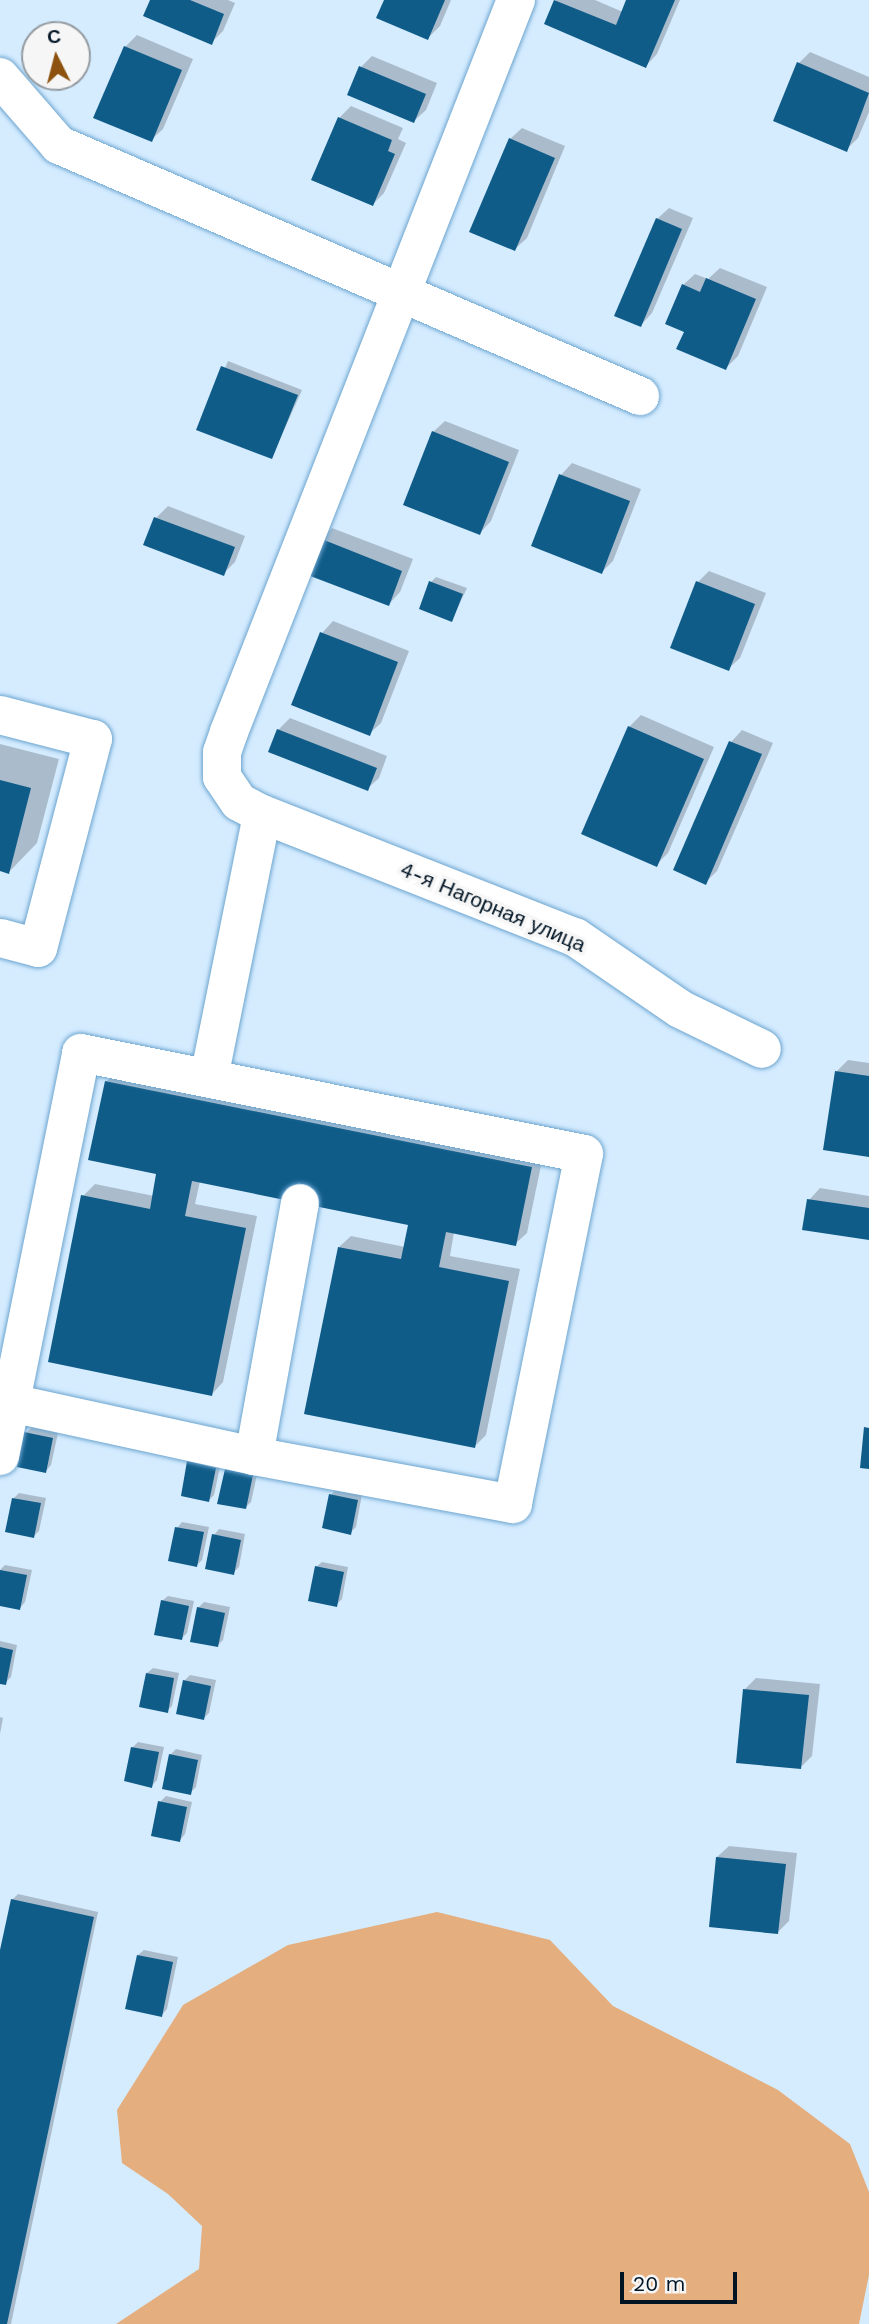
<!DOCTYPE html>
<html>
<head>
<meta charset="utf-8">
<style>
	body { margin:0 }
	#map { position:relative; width:869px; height:2324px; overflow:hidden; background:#d5ecff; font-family:"Work Sans",sans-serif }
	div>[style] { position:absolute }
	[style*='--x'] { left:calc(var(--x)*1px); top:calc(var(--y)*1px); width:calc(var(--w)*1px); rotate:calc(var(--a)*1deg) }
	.green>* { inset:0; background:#e4ae7e }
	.shadow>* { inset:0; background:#0003 }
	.building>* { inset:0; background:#105c89 }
	.roads { filter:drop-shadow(0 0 2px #6ca5d0) drop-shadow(0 0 2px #6ca5d0) }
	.minor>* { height:38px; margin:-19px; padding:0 19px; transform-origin:19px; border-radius:19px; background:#fff }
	span { translate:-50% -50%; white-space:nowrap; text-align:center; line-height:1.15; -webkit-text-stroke:7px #f6f6f6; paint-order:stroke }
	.street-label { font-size:21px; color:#001424 }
	.north { position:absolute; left:21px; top:21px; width:70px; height:70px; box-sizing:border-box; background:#f6f6f6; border:2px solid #949ca2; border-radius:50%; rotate:354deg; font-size:19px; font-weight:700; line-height:28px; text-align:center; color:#001424 }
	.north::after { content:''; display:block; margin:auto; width:24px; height:32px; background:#8d520f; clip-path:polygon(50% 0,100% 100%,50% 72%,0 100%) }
	.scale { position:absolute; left:620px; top:2272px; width:117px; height:32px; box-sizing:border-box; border:4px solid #001424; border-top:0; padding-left:9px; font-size:21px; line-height:24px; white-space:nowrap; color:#001424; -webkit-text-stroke:5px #f6f6f6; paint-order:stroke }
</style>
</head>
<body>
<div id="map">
	<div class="green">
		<i style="clip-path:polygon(437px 1912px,550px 1940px,613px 2006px,778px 2090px,850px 2144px,869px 2192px,869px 2275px,859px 2324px,116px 2324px,199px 2269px,202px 2226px,168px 2194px,122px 2163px,117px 2110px,183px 2005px,288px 1945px)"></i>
	</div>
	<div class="shadow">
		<i style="clip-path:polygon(152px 0,228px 0,235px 3px,223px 31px,211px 43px)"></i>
		<i style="clip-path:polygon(386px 0,451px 0,440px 26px,428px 38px)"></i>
		<i style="clip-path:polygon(556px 0,595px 0,623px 12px,628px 0,680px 0,657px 54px,646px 66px,546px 23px)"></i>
		<i style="clip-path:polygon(137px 35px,193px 59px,163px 129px,151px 140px,125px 47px)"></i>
		<i style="clip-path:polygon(810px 52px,869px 77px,869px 112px,858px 138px,846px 150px,799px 63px)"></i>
		<i style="clip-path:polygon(372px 56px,437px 83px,426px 110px,414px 121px,361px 67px)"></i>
		<i style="clip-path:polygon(351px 106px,403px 128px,398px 139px,406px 143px,384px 193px,373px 204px,339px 118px)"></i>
		<i style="clip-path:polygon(522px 128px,565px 146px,527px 238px,515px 249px,510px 139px)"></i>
		<i style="clip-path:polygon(669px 208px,693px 218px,652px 313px,641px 325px,657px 219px)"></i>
		<i style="clip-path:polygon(720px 268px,767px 287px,738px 356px,726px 368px,686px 331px,683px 285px,695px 274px,708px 279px)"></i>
		<i style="clip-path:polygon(228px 361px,302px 390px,272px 457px,199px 429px)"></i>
		<i style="clip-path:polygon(445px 421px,519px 450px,491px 521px,480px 533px,433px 432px)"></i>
		<i style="clip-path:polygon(572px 463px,641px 489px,613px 561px,602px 572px,533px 545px,561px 475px)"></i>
		<i style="clip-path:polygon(168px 506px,245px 536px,235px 562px,223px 574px,156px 518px)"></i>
		<i style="clip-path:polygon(332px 528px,413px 559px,400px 592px,389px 604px,321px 539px)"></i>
		<i style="clip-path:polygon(709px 571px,766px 593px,740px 658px,728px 669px,698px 582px)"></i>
		<i style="clip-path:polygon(436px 577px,467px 588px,452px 620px,431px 582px)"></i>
		<i style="clip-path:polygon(333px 621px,409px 651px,381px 723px,369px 734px,293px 704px,322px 633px)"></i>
		<i style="clip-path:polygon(641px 715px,714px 747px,668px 853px,656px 865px,583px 833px,629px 727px)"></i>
		<i style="clip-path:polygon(290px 718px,387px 756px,379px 778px,367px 789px,278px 730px)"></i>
		<i style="clip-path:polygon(742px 730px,773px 743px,717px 871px,706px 882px,675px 869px,731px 742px)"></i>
		<i style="clip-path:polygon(0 744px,59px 759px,37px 843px,9px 872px,0 870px)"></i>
		<i style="clip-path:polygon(848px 1060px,869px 1063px,869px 1155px,837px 1071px)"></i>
		<i style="clip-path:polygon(118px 1071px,543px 1156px,527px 1233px,515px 1244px,454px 1232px,450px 1256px,520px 1269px,486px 1435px,475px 1446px,339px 1247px,351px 1236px,405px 1247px,410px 1223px,200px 1181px,195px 1204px,257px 1216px,223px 1382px,212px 1394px,83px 1196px,95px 1184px,154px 1196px,158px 1173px,106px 1082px)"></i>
		<i style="clip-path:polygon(820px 1188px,869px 1196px,869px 1238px,809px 1200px)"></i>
		<i style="clip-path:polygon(32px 1427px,58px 1433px,51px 1465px,46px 1471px,26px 1433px)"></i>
		<i style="clip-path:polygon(195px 1457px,221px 1462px,214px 1495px,209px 1500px,189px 1462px)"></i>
		<i style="clip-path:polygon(258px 1470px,251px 1502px,246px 1507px,220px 1502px)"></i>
		<i style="clip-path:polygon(336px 1489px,362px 1494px,356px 1527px,350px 1533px,331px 1495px)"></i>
		<i style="clip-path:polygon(19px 1493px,46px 1498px,39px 1531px,34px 1536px,14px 1498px)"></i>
		<i style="clip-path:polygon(182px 1522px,209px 1527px,202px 1560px,197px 1565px,177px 1528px)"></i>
		<i style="clip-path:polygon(219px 1529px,245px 1534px,239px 1567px,233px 1573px,214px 1535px)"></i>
		<i style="clip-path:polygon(322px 1562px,348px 1567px,342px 1599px,336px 1605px,316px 1567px)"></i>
		<i style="clip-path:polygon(5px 1565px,32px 1570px,25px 1602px,20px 1608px,0 1604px,0 1570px)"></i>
		<i style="clip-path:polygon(168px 1596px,194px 1601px,187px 1633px,182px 1638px,162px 1601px)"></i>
		<i style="clip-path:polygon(204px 1602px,230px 1607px,223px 1640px,218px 1645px,198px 1608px)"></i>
		<i style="clip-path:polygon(0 1641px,17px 1645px,11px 1677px,5px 1683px,0 1682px)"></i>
		<i style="clip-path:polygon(153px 1668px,179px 1673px,172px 1706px,167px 1711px,147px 1673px)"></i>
		<i style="clip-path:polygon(190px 1675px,216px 1680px,209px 1713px,204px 1718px,184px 1681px)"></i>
		<i style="clip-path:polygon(756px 1678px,820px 1684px,812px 1756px,801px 1767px,745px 1689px)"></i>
		<i style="clip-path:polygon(0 1717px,3px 1718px,0 1734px)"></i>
		<i style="clip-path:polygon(138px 1742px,164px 1747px,157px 1780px,152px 1786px,132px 1748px)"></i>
		<i style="clip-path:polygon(176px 1749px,202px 1755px,196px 1787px,190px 1793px,170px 1755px)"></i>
		<i style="clip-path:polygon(166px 1796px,192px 1802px,185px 1834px,180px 1840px,160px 1802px)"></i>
		<i style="clip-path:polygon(729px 1846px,797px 1853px,789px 1921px,778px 1932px,717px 1857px)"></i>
		<i style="clip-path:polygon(18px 1894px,98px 1912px,11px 2324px,0 2324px,0 1958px,12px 1900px)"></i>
		<i style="clip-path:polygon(144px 1950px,178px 1957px,167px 2009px,162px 2015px,138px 1955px)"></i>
	</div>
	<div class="building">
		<i style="clip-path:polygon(150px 0,190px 0,224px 14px,212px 45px,143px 16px)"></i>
		<i style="clip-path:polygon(384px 0,445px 0,428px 40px,376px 18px)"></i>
		<i style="clip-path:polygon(554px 0,616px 25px,626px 0,675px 0,646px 68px,544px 24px)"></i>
		<i style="clip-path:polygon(124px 46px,182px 70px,152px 142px,93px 118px)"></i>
		<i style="clip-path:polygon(797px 62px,869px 93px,847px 152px,773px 121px)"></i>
		<i style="clip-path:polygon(359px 66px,426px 94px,414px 123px,347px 95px)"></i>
		<i style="clip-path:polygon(338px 117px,392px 140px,388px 151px,395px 154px,373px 206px,311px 180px)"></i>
		<i style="clip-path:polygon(509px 138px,555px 158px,515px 251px,469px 232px)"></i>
		<i style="clip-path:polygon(656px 218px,682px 229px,641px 327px,614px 316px)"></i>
		<i style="clip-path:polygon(706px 278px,756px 299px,726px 370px,676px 349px,684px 332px,665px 324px,682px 284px,700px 292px)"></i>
		<i style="clip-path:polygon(221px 366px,298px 395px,272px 459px,196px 430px)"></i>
		<i style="clip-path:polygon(432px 431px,509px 462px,480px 535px,403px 505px)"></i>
		<i style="clip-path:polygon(559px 474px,630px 501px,602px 574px,531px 546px)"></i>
		<i style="clip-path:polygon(154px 517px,235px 547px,224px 576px,143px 545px)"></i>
		<i style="clip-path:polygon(319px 538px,402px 571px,389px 606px,305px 574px)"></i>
		<i style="clip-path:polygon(429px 581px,463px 594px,452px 622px,419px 609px)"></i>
		<i style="clip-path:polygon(696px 581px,755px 604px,729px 671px,670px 648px)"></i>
		<i style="clip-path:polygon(320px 632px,398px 662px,370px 736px,291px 705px)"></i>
		<i style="clip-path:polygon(628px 726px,704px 759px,657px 867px,581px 834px)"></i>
		<i style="clip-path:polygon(277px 729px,377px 768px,368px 791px,268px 752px)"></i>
		<i style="clip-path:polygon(729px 741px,762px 754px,706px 885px,673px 870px)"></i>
		<i style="clip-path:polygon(0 780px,31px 788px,9px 874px,0 871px)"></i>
		<i style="clip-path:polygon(835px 1071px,869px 1076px,869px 1157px,823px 1150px)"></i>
		<i style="clip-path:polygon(105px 1081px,532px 1167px,516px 1246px,446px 1232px,439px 1267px,509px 1281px,475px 1448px,304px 1414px,338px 1247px,401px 1259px,408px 1225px,192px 1181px,185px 1216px,246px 1228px,212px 1396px,48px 1362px,81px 1195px,150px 1209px,156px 1174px,88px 1160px)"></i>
		<i style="clip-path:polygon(807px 1199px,869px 1208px,869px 1240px,802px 1230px)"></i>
		<i style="clip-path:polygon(864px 1427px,869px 1428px,869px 1469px,860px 1468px)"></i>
		<i style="clip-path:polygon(24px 1432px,53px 1438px,46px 1473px,17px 1467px)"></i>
		<i style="clip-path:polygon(187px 1461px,216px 1468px,209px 1502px,181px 1496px)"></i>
		<i style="clip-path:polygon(225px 1469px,253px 1475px,246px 1509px,217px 1504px)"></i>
		<i style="clip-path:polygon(329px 1494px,358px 1500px,351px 1535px,322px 1528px)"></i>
		<i style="clip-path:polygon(12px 1498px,41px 1503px,34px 1538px,5px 1532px)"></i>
		<i style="clip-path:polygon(175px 1527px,204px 1532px,197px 1567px,168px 1561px)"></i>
		<i style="clip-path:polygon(212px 1534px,241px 1540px,234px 1575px,205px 1569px)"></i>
		<i style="clip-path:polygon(315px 1566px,344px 1572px,337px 1607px,308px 1601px)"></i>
		<i style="clip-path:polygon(0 1570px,27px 1575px,20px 1610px,0 1606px)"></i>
		<i style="clip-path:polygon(161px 1600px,189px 1606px,182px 1640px,154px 1635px)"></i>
		<i style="clip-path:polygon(197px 1607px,225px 1613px,218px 1647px,190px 1642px)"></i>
		<i style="clip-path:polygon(0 1647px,13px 1650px,6px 1685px,0 1684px)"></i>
		<i style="clip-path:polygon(146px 1673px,174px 1678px,168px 1713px,139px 1707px)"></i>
		<i style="clip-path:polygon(183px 1680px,211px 1686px,204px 1720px,176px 1714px)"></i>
		<i style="clip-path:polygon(743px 1689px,809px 1695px,801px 1769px,736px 1763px)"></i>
		<i style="clip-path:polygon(131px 1747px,159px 1752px,152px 1788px,124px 1781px)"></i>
		<i style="clip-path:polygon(169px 1754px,198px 1760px,191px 1795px,162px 1789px)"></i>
		<i style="clip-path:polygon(158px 1801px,187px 1807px,180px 1842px,151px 1836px)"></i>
		<i style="clip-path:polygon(716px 1857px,786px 1864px,778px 1934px,709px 1927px)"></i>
		<i style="clip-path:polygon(11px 1899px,94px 1917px,7px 2324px,0 2324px,0 1950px)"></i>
		<i style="clip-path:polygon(137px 1955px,173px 1962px,162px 2017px,125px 2009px)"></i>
	</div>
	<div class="roads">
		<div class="minor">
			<i style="--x:516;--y:0;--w:786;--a:111.41"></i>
			<i style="--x:229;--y:732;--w:21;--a:109"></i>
			<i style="--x:222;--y:752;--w:25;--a:90"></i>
			<i style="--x:222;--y:777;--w:30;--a:56"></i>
			<i style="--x:239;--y:802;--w:26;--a:28"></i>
			<i style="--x:262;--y:814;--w:336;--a:21.5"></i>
			<i style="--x:575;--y:937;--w:127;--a:34.4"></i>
			<i style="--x:680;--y:1009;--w:91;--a:26"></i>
			<i style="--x:0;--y:77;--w:90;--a:49.1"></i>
			<i style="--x:59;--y:145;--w:633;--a:23.37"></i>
			<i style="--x:0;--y:715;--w:96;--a:14.5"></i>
			<i style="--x:93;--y:739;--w:216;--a:104.7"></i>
			<i style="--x:38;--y:948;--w:39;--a:-165"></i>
			<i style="--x:209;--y:1078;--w:269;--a:-78.6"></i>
			<i style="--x:0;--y:1456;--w:411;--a:-78.6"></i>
			<i style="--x:81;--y:1053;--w:513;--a:11.35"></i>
			<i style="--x:584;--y:1154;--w:357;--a:101.5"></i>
			<i style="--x:513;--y:1504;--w:263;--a:-169.5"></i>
			<i style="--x:254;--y:1456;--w:249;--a:-167.7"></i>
			<i style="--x:254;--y:1456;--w:257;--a:-79.7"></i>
		</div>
	</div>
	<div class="street-label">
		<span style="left:493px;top:907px;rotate:23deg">4-я Нагорная улица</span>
	</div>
	<div class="north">С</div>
	<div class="scale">20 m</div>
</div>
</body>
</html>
